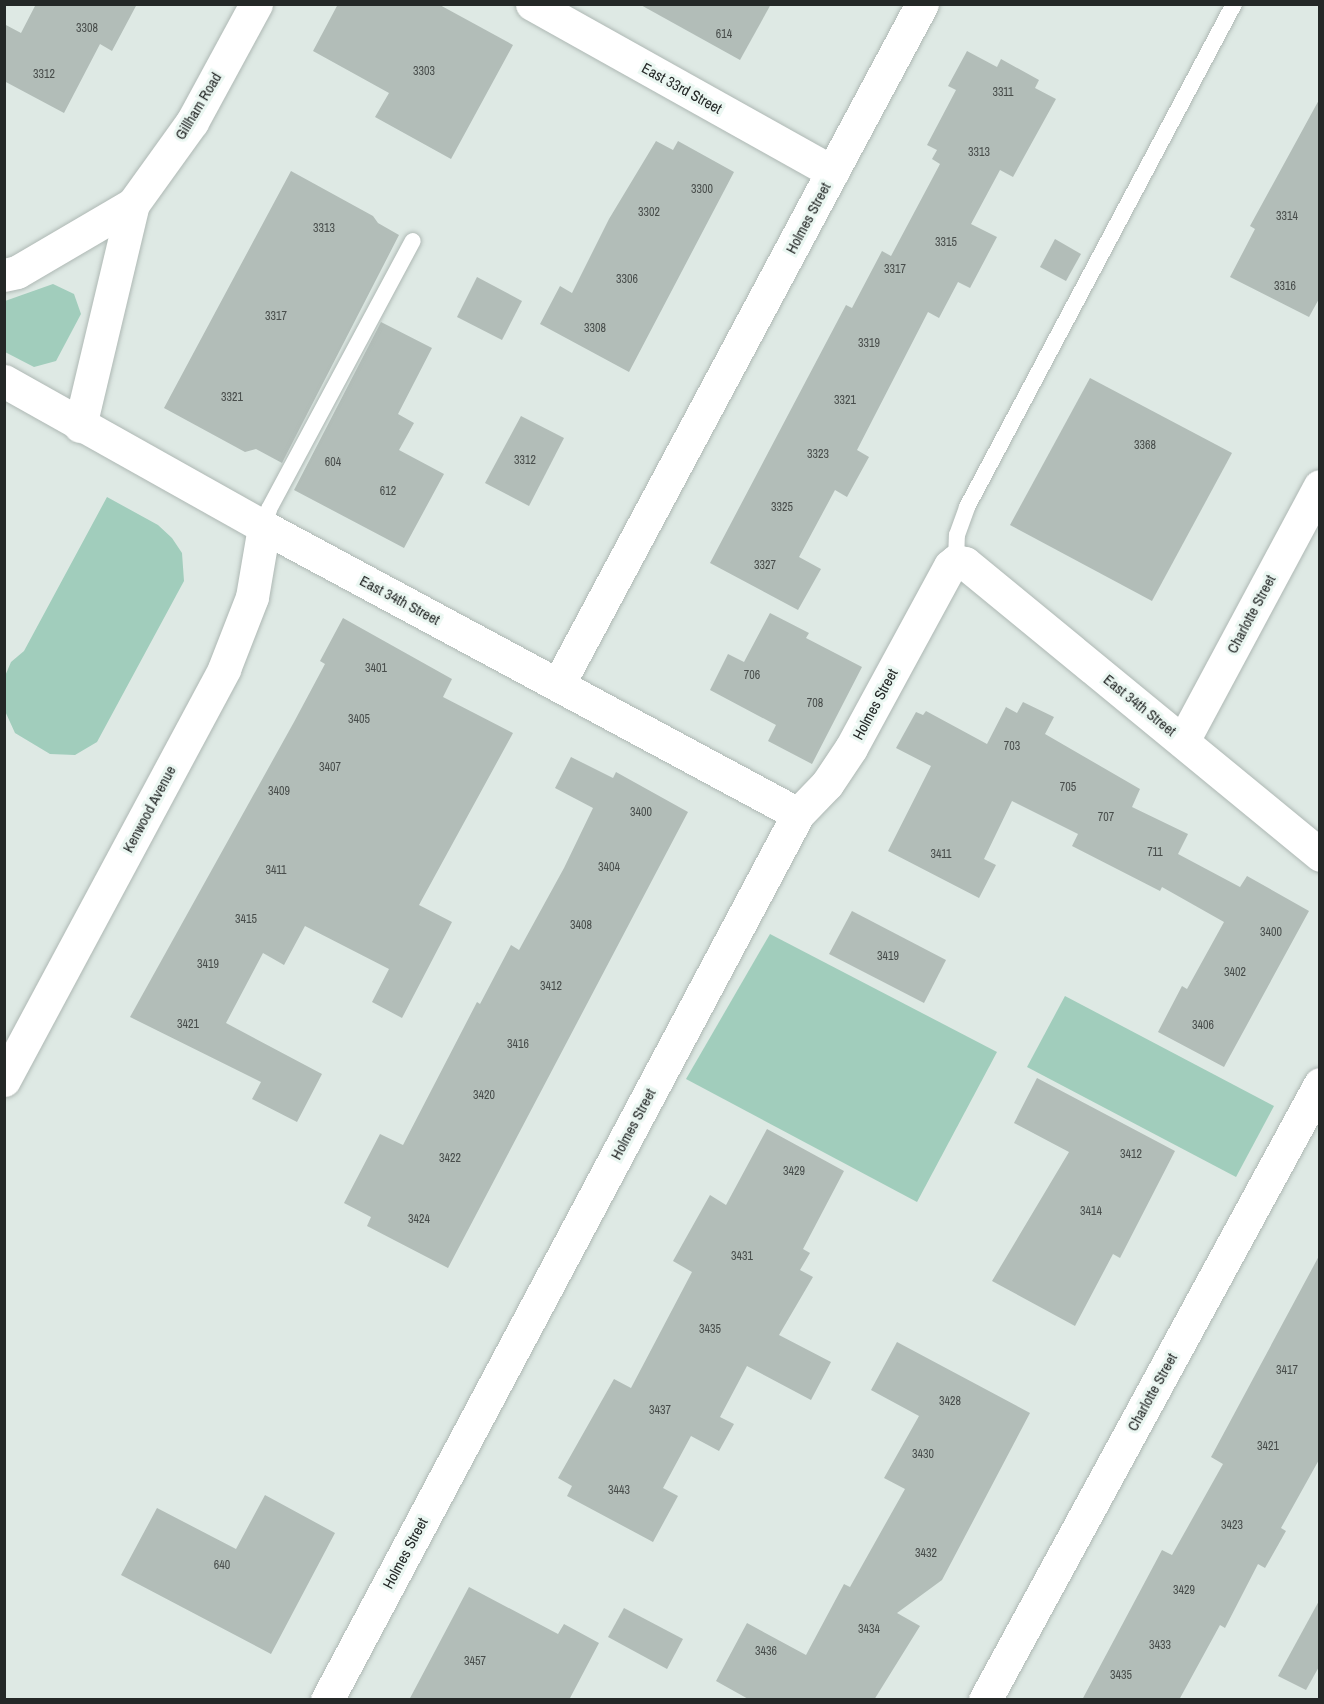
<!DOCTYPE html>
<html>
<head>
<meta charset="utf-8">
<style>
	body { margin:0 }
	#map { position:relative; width:1324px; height:1704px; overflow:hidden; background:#dee9e4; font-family:"Archivo Narrow",sans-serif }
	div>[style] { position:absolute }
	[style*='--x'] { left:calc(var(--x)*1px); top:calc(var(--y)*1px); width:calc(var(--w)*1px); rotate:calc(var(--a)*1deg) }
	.green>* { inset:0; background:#a1cdbc }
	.building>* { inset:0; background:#b2bdb8 }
	.roads { filter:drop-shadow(0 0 2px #aeb8b4) drop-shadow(0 0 2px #aeb8b4) }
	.lane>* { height:16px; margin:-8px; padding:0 8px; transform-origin:8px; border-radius:8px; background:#fff }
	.street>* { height:33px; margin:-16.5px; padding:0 16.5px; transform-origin:16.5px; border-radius:16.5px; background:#fff }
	span { translate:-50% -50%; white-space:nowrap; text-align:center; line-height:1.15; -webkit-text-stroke:6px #ebf7f2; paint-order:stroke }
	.number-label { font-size:12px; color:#484d4b }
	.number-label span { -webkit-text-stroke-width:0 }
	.street-label { font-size:15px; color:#242827 }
	.frame { position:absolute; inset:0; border:6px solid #242827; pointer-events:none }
</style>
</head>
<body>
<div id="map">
	<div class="green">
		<i style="clip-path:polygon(53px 284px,74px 294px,81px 314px,56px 361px,34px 367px,5px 352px,5px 301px)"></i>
		<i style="clip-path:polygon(107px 497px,158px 525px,172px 538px,182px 553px,184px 581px,97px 742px,75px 755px,50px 754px,15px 733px,5px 711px,5px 676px,11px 662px,24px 651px)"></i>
		<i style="clip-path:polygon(770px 934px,997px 1052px,917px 1202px,686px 1079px)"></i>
		<i style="clip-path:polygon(1065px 996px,1274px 1106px,1236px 1177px,1027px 1067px)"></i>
	</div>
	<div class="building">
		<i style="clip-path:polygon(36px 4px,137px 4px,112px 51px,100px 44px,64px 113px,4px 81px,4px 24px,21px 33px)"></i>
		<i style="clip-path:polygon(338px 4px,438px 4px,513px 45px,451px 159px,375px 117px,389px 93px,313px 51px)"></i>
		<i style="clip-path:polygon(639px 4px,771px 4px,740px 60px)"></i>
		<i style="clip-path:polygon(967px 51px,997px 67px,1001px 59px,1039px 80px,1035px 88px,1056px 99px,1013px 177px,1000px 170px,971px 224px,997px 237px,970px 288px,958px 282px,939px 318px,928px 312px,857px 450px,869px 457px,847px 497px,835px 490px,799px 557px,821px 569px,798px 610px,710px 563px,846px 305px,852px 308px,882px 251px,891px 256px,940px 164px,932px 159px,937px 150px,927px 145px,956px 90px,948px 86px)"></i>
		<i style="clip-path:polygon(1320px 98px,1320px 297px,1309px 317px,1230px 277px,1255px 229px,1250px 226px)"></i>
		<i style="clip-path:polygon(656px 141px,673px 150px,678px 141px,734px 172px,629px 372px,540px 324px,560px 286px,572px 293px,609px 219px)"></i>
		<i style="clip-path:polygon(291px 171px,373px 216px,378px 223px,399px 235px,282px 463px,256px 449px,245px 452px,164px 408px)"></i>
		<i style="clip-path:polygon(1055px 239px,1081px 254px,1066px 281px,1040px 267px)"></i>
		<i style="clip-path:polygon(477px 277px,522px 301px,502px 340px,457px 317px)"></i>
		<i style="clip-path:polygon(381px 322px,432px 348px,398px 414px,414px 423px,399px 450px,444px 474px,404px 548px,294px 490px)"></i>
		<i style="clip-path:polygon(1090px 378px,1232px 453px,1152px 601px,1010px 525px)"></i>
		<i style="clip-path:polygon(521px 416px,564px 438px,529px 506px,485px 483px)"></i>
		<i style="clip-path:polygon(770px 613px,809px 633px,806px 638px,862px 667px,812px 764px,768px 741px,776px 725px,710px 690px,728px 654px,744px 662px)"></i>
		<i style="clip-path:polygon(343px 618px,452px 679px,443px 697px,513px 733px,419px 905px,452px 922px,402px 1018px,372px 1002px,389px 969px,305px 926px,284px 965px,263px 953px,226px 1023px,322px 1074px,297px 1122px,252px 1099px,261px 1082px,130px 1017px,294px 722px,325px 664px,320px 661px)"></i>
		<i style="clip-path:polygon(1023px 702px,1054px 717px,1045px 734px,1140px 789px,1132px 807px,1188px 834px,1178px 854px,1240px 887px,1247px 876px,1309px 911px,1224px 1067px,1158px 1032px,1182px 986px,1187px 989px,1224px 922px,1162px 887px,1160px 891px,1072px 846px,1078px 834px,1012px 801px,984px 859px,996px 865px,979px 898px,888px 851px,931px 766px,896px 748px,916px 712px,923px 715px,926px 711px,987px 744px,1006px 707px,1017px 713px)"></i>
		<i style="clip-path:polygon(571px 757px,613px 778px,616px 772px,688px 812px,448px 1268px,367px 1226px,371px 1217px,344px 1203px,380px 1134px,403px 1145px,477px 1002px,480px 1004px,511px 945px,519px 950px,564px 868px,593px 808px,555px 788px)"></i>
		<i style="clip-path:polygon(852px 911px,946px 960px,924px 1003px,829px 954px)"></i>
		<i style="clip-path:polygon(1037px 1078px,1175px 1151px,1120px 1258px,1113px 1254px,1075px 1326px,992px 1281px,1069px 1152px,1014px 1123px)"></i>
		<i style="clip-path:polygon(767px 1129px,844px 1171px,803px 1249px,810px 1253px,800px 1270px,813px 1277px,779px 1335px,831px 1362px,811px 1400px,747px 1366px,720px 1417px,734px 1424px,719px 1451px,691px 1436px,663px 1488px,678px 1496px,653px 1542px,567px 1496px,572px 1486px,558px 1478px,614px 1379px,631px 1388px,692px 1272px,673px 1261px,710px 1195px,726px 1205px)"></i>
		<i style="clip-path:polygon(1320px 1254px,1320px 1458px,1281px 1528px,1286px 1531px,1265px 1568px,1258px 1564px,1225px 1628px,1220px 1625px,1179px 1700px,1082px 1700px,1162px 1550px,1172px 1555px,1223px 1464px,1211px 1457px)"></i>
		<i style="clip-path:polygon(897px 1342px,1030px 1413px,942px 1580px,897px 1613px,920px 1626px,874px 1700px,750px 1700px,716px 1681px,747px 1623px,806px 1655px,844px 1584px,850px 1587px,905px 1489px,884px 1478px,919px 1416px,871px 1390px)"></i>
		<i style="clip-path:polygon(265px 1495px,335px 1533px,271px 1654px,121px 1575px,157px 1508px,236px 1549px)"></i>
		<i style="clip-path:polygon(469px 1587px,558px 1634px,564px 1624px,599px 1643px,569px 1700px,409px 1700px)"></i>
		<i style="clip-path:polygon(1320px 1599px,1320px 1665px,1306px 1690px,1278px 1676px)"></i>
		<i style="clip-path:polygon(624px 1608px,683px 1639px,667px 1669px,608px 1637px)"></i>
	</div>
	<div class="roads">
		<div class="lane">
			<i style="--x:264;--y:527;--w:19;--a:-74"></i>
			<i style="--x:269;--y:509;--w:304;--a:-61.8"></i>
			<i style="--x:956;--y:561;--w:26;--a:-88"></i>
			<i style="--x:957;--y:535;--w:30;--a:-70"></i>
			<i style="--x:967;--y:507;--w:569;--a:-62.04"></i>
		</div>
		<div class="street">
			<i style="--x:532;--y:4;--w:344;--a:29.2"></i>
			<i style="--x:4;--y:275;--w:13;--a:-13"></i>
			<i style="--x:17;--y:272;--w:134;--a:-30.4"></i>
			<i style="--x:133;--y:204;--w:101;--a:-54.3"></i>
			<i style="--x:192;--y:122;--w:134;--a:-61.5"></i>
			<i style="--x:4;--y:381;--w:298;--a:29.3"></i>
			<i style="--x:264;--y:527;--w:606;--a:28.26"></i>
			<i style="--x:80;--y:426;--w:228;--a:-76.6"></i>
			<i style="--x:558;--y:685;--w:772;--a:-61.88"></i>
			<i style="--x:1183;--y:741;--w:289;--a:-61.8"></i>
			<i style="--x:4;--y:1080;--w:466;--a:-61.8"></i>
			<i style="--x:224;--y:669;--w:77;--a:-68.7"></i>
			<i style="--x:252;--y:597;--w:71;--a:-80.3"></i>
			<i style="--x:327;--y:1700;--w:1003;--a:-62"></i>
			<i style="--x:798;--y:814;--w:42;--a:-46"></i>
			<i style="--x:827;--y:784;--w:43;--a:-56.3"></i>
			<i style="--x:851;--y:748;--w:207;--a:-61.5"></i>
			<i style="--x:950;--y:566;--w:8;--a:-40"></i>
			<i style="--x:956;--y:561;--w:9;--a:13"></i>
			<i style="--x:965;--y:563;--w:460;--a:39.4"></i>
			<i style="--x:985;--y:1700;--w:701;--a:-61.46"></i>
		</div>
	</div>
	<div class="number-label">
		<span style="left:87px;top:29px">3308</span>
		<span style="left:724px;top:35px">614</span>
		<span style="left:424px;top:72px">3303</span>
		<span style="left:44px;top:75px">3312</span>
		<span style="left:1003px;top:93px">3311</span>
		<span style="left:979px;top:153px">3313</span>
		<span style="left:702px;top:190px">3300</span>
		<span style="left:649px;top:213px">3302</span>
		<span style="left:1287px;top:217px">3314</span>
		<span style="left:324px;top:229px">3313</span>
		<span style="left:946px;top:243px">3315</span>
		<span style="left:895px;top:270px">3317</span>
		<span style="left:627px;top:280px">3306</span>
		<span style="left:1285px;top:287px">3316</span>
		<span style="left:276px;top:317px">3317</span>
		<span style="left:595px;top:329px">3308</span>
		<span style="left:869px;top:344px">3319</span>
		<span style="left:232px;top:398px">3321</span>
		<span style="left:845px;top:401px">3321</span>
		<span style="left:1145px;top:446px">3368</span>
		<span style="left:818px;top:455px">3323</span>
		<span style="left:525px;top:461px">3312</span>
		<span style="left:333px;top:463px">604</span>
		<span style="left:388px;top:492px">612</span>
		<span style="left:782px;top:508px">3325</span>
		<span style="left:765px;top:566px">3327</span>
		<span style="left:376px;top:669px">3401</span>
		<span style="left:752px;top:676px">706</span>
		<span style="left:815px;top:704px">708</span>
		<span style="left:359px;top:720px">3405</span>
		<span style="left:1012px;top:747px">703</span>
		<span style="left:330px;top:768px">3407</span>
		<span style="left:1068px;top:788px">705</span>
		<span style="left:279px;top:792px">3409</span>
		<span style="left:641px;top:813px">3400</span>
		<span style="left:1106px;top:818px">707</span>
		<span style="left:1155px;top:853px">711</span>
		<span style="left:941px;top:855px">3411</span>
		<span style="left:609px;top:868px">3404</span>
		<span style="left:276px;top:871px">3411</span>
		<span style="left:246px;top:920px">3415</span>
		<span style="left:581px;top:926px">3408</span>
		<span style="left:1271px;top:933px">3400</span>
		<span style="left:888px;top:957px">3419</span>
		<span style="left:208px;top:965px">3419</span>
		<span style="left:1235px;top:973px">3402</span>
		<span style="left:551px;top:987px">3412</span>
		<span style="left:188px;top:1025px">3421</span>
		<span style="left:1203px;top:1026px">3406</span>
		<span style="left:518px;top:1045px">3416</span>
		<span style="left:484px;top:1096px">3420</span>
		<span style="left:1131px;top:1155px">3412</span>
		<span style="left:450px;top:1159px">3422</span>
		<span style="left:794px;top:1172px">3429</span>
		<span style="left:1091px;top:1212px">3414</span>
		<span style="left:419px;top:1220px">3424</span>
		<span style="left:742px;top:1257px">3431</span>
		<span style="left:710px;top:1330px">3435</span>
		<span style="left:1287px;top:1371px">3417</span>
		<span style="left:950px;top:1402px">3428</span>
		<span style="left:660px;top:1411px">3437</span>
		<span style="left:1268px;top:1447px">3421</span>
		<span style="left:923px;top:1455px">3430</span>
		<span style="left:619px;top:1491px">3443</span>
		<span style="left:1232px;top:1526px">3423</span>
		<span style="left:926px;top:1554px">3432</span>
		<span style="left:222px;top:1566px">640</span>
		<span style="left:1184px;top:1591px">3429</span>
		<span style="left:869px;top:1630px">3434</span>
		<span style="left:1160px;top:1646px">3433</span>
		<span style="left:766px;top:1652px">3436</span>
		<span style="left:475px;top:1662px">3457</span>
		<span style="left:1121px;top:1676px">3435</span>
	</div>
	<div class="street-label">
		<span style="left:682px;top:88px;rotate:29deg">East 33rd Street</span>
		<span style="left:198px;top:106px;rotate:-59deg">Gillham Road</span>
		<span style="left:808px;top:218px;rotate:-62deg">Holmes Street</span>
		<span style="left:400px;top:600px;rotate:28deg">East 34th Street</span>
		<span style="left:1251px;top:614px;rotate:-62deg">Charlotte Street</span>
		<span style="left:875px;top:704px;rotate:-62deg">Holmes Street</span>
		<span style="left:1140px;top:705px;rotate:39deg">East 34th Street</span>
		<span style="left:149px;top:809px;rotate:-62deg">Kenwood Avenue</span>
		<span style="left:633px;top:1124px;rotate:-62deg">Holmes Street</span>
		<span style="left:1152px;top:1392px;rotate:-61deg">Charlotte Street</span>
		<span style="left:405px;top:1553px;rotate:-62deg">Holmes Street</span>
	</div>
	<div class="frame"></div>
</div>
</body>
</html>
